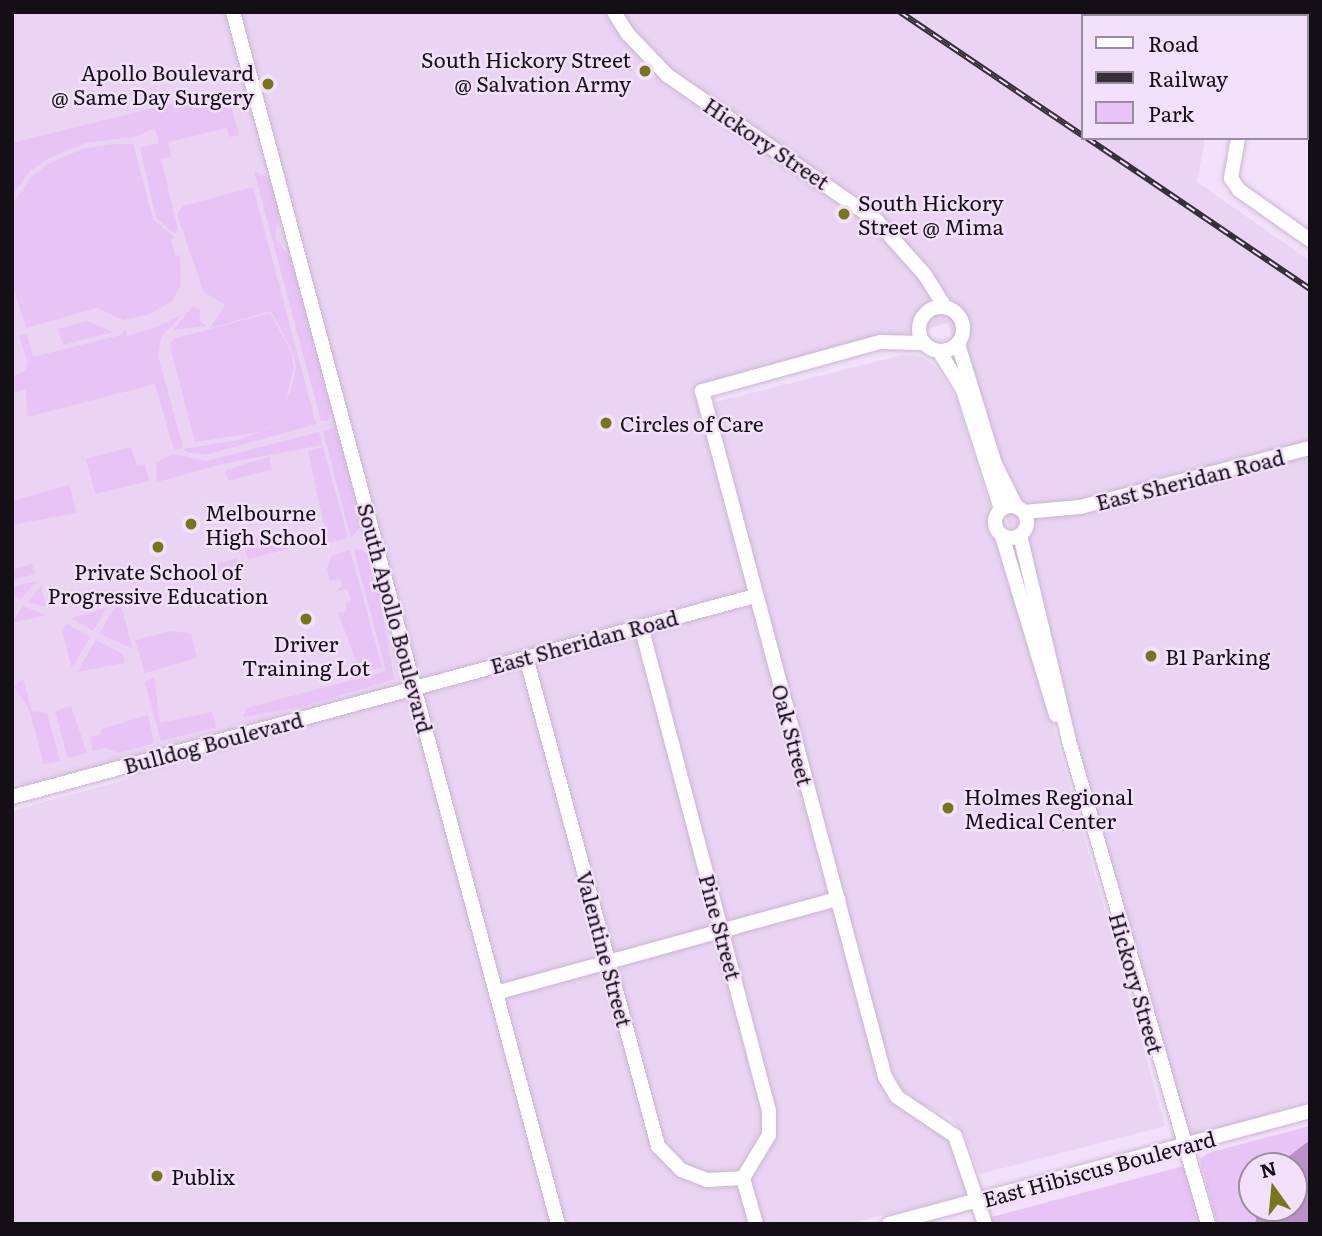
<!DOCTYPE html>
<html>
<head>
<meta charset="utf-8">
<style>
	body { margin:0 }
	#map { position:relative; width:1322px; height:1236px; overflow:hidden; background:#f3e0fa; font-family:Literata,serif }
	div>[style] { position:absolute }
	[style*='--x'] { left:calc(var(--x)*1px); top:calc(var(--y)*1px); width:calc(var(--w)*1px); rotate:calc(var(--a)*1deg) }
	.built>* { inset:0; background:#ead3f3 }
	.green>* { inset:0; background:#e8c3f6 }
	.water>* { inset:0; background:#b990c8 }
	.roads { filter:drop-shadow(0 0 2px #c8b6cf) drop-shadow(0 0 2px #c8b6cf) }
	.minor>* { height:14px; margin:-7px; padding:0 7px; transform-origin:7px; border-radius:7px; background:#fff }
	.minor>.ring { margin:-7px; padding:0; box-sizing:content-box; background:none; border:14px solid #fff; border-radius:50% }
	.rail>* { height:6px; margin-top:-3px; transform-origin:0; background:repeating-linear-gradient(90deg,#f3e0fa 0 10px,#362e3a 0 20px); box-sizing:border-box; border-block:2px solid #362e3a }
	.dots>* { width:19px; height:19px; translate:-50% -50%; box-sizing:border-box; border:4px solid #f3e0fa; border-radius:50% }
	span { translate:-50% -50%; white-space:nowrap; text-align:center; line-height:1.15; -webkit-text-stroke:5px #f3e0fa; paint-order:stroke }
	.poi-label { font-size:21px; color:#140e17 }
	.right { translate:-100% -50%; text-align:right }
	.left { translate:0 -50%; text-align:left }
	.street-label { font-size:21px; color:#140e17 }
	.frame { position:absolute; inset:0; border:14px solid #140e17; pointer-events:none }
	.legend { position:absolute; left:1081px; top:14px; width:228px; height:126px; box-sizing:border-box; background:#f3e0fa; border:2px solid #9a8c9f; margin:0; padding:9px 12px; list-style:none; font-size:21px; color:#140e17 }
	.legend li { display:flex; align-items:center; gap:14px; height:35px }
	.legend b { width:35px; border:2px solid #9a8c9f }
	.north { position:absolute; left:1238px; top:1152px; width:70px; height:70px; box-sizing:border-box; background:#f3e0fa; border:2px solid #9a8c9f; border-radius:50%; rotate:345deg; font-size:19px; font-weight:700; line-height:28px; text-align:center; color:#140e17 }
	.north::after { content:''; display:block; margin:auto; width:24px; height:32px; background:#7a751a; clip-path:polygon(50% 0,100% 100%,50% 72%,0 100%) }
</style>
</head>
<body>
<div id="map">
	<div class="built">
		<i style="clip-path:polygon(12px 12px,1229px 12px,1082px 16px,1082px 138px,1205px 138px,1197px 182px,1310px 261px,1310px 1102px,1176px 1141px,1009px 527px,948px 323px,703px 391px,885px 1077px,915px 1111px,947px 1128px,969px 1195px,847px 1224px,12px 1224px,12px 811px,128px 779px,125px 767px,12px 797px)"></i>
		<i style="clip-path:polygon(903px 355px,922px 357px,936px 367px,956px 398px,1004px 551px,1165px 1126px,980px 1174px,965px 1136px,951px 1117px,918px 1103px,898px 1086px,888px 1066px,712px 403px)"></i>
	</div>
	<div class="green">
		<i style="clip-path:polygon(227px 90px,239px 135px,229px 137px,227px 128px,168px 142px,171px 156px,161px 159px,178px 230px,174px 233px,156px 218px,140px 148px,159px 143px,155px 128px,134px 137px,85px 143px,49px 158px,31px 170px,12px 195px,12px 143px)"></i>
		<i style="clip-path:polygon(116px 144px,133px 144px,153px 219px,175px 238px,171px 239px,175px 256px,180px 255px,181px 285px,172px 301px,150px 314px,123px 320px,97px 308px,26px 328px,12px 283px,12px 205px,31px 177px,48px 164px,82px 149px)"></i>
		<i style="clip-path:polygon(254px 171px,269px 178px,279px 213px,275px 238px,291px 258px,332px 408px,328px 421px,321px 421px)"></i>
		<i style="clip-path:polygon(253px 187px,316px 424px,209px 454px,189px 453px,183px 449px,239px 440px,271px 427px,291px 390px,296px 367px,292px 350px,271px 311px,210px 328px,225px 305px,204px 292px,177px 215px,183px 206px)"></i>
		<i style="clip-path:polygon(193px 306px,201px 311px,199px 320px,207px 326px,173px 330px)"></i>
		<i style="clip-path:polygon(270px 313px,291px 351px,294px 367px,284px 406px,271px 426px,259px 432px,195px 442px,170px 346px,173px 339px)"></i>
		<i style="clip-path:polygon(183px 314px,161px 337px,158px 356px,183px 447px,174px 450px,155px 384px,27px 417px,26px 389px,12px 393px,12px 377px,25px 370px,28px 363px,19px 336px,27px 334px,33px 357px,121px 335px,125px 329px,127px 336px,155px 328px)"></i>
		<i style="clip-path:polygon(88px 321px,113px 332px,63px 345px,58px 329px)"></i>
		<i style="clip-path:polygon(336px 427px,362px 525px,351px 538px,323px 431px)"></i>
		<i style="clip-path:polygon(319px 432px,322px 445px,222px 464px,157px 482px,156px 462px,173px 454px,206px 461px)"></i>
		<i style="clip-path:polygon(131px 447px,137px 466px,145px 464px,149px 481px,95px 494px,86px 459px)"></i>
		<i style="clip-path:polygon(323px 447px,348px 538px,328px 543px,308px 451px)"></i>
		<i style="clip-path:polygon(269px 457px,272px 469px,228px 481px,225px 470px)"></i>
		<i style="clip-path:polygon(70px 485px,76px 513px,12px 525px,12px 501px)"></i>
		<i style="clip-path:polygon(288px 530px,292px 544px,288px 549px,248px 559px,243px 542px)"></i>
		<i style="clip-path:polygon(359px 549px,373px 558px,394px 679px,301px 707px,243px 717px,246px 708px,386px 671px,354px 550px)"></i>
		<i style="clip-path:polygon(350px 550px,382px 667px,354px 675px,351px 662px,356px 660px,338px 613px,347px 611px,346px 604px,351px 602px,348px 589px,335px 592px,342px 586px,340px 579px,330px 581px,327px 569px,332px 556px)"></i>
		<i style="clip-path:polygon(237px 558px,239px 566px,214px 573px,212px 565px)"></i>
		<i style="clip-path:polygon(32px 564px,35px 574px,12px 580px,12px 570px)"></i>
		<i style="clip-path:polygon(37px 581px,21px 599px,12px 595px,12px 587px)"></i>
		<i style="clip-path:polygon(41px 586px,46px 607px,28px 602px)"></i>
		<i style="clip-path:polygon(121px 605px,132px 648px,99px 634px,115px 607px)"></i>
		<i style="clip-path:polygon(23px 606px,46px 615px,12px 623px)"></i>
		<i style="clip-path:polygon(107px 608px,93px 631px,71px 618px)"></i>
		<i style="clip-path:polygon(67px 624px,90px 637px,72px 668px,62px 631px)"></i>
		<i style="clip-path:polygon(172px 631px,191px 634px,197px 658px,145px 673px,135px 640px)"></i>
		<i style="clip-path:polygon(96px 640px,123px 654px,125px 663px,77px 672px)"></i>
		<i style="clip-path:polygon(154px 677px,160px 723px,212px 712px,216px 727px,161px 741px,145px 682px)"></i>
		<i style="clip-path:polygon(23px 679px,32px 711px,47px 713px,60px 761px,44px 764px,29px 709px,14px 687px)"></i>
		<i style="clip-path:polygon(71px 706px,87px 753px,68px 758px,55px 711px)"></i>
		<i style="clip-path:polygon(148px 715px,154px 743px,119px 753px,105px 748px,93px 751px,90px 737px,100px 735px,102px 729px)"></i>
		<i style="clip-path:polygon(evenodd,1310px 1126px,1310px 1224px,1217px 1224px,1200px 1159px,1208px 1153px,1310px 1126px,1252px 1166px,1294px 1166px,1294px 1208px,1252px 1208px,1252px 1166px)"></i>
		<i style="clip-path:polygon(1184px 1166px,1202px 1224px,990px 1224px,988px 1218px)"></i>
	</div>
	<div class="water">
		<i style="clip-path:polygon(1310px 1140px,1310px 1224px,1255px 1224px,1259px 1208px,1294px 1208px,1294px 1166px,1276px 1166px)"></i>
	</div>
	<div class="roads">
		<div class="minor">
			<i style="--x:233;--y:12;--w:1255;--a:74.99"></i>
			<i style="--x:614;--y:12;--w:26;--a:58"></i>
			<i style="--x:628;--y:34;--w:57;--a:46.4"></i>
			<i style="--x:667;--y:75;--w:254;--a:34.8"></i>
			<i style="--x:876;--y:220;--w:74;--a:48.3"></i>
			<i style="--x:925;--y:275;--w:38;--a:58"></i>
			<i style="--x:1306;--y:17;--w:4;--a:-14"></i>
			<i style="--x:1238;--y:138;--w:41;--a:99.9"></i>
			<i style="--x:1231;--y:178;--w:14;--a:56"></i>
			<i style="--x:1239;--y:190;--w:87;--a:35.2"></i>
			<i class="ring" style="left:919px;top:307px;width:30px;height:30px"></i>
			<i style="--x:924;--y:343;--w:44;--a:-178.7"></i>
			<i style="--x:880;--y:342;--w:185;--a:164.6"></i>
			<i style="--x:702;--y:391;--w:710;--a:75.06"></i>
			<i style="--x:885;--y:1077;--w:23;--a:59"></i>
			<i style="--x:897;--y:1097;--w:70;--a:33.9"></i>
			<i style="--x:955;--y:1136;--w:93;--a:71.2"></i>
			<i style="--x:958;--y:344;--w:126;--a:72.9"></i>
			<i style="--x:995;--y:464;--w:47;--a:63.4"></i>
			<i style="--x:939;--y:351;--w:46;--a:58.4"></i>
			<i style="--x:963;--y:390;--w:125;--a:72.3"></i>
			<i class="ring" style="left:995px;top:506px;width:18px;height:18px"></i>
			<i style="--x:1024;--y:512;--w:56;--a:-5.1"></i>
			<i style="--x:1080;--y:507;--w:237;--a:-14.4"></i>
			<i style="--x:1020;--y:535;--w:212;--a:76.6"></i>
			<i style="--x:1069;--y:741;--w:503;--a:73.94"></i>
			<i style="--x:1002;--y:536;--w:187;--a:73.2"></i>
			<i style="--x:641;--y:626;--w:502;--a:75.22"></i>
			<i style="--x:769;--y:1111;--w:24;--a:90"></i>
			<i style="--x:769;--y:1135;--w:50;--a:121.2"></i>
			<i style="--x:526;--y:657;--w:507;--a:74.89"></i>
			<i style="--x:658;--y:1146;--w:33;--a:46"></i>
			<i style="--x:681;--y:1170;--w:28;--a:21"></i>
			<i style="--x:707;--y:1180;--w:36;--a:-3"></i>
			<i style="--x:12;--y:797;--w:770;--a:-15.14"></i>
			<i style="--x:496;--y:993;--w:355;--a:-15.4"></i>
			<i style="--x:743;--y:1178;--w:48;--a:74.2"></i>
			<i style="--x:889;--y:1224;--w:436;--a:-15"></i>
		</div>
	</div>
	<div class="rail">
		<i style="--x:900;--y:12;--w:220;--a:34.1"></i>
		<i style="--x:1087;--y:138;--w:269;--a:34.1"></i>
	</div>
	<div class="dots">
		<i style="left:645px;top:71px;background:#7a751a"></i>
		<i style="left:268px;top:84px;background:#7a751a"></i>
		<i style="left:844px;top:214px;background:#7a751a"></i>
		<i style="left:606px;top:423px;background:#7a751a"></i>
		<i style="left:191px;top:524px;background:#7a751a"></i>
		<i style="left:158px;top:547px;background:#7a751a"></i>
		<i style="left:306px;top:619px;background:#7a751a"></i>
		<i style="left:1151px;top:656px;background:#7a751a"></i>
		<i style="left:948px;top:808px;background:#7a751a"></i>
		<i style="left:157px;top:1176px;background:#7a751a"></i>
	</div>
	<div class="poi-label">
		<span class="right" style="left:631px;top:71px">South Hickory Street<br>@ Salvation Army</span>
		<span class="right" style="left:254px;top:84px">Apollo Boulevard<br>@ Same Day Surgery</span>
		<span class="left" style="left:858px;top:214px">South Hickory<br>Street @ Mima</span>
		<span class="left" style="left:620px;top:423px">Circles of Care</span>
		<span class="left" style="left:205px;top:524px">Melbourne<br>High School</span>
		<span style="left:158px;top:583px">Private School of<br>Progressive Education</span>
		<span style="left:306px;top:655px">Driver<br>Training Lot</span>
		<span class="left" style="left:1165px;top:656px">B1 Parking</span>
		<span class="left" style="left:964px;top:808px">Holmes Regional<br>Medical Center</span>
		<span class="left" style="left:171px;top:1176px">Publix</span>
	</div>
	<div class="street-label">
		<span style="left:767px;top:143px;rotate:34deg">Hickory Street</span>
		<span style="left:1190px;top:479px;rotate:-14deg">East Sheridan Road</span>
		<span style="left:396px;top:618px;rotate:75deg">South Apollo Boulevard</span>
		<span style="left:584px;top:641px;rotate:-15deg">East Sheridan Road</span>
		<span style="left:793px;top:735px;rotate:75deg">Oak Street</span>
		<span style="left:213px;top:742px;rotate:-15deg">Bulldog Boulevard</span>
		<span style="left:721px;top:927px;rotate:75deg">Pine Street</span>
		<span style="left:605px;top:949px;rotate:75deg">Valentine Street</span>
		<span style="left:1137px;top:983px;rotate:74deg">Hickory Street</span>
		<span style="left:1099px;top:1168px;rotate:-15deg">East Hibiscus Boulevard</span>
	</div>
	<div class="frame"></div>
	<ul class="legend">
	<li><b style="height:9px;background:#fff"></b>Road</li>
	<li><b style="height:9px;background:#362e3a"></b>Railway</li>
	<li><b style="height:19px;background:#e8c3f6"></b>Park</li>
	</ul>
	<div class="north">N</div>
</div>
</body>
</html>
